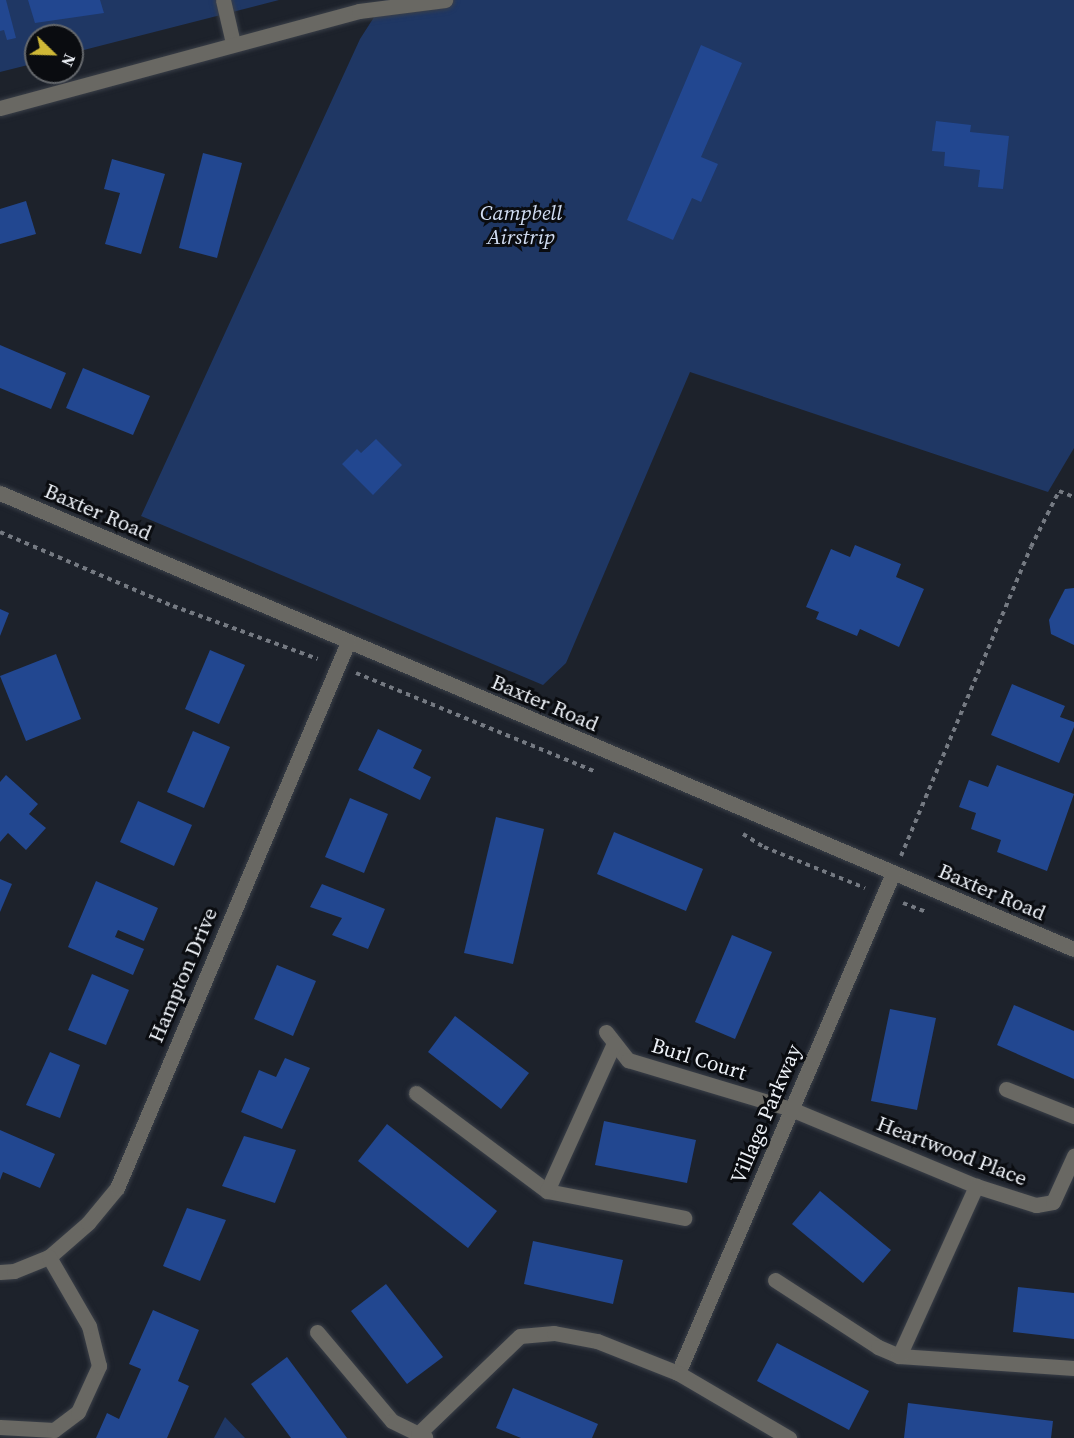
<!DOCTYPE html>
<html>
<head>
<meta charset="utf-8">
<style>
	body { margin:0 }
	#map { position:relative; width:1074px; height:1438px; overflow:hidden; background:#1d222b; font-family:"Source Serif 4",serif }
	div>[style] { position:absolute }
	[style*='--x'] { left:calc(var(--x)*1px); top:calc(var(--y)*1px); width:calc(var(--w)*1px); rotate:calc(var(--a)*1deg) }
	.green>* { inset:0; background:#1f3764 }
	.building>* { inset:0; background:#224790 }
	.path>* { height:4px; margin-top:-2px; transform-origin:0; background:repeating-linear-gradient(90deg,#757a82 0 4.5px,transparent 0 9px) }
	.roads { filter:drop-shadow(0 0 2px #3a3f48) drop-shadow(0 0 2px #3a3f48) }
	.minor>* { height:15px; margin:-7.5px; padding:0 7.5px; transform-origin:7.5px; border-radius:7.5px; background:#696863 }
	span { translate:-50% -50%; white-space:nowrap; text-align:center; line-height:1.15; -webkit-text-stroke:6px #0a0c10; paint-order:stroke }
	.park-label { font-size:21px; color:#d2def3; font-style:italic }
	.street-label { font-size:21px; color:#edf1f7 }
	.north { position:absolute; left:24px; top:24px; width:60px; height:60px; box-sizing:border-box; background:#0a0c10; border:2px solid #65686c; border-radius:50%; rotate:113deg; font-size:16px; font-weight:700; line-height:24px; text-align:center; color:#edf1f7 }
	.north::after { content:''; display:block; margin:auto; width:21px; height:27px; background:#cfb837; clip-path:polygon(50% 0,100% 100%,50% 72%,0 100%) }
</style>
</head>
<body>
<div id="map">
	<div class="green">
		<i style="clip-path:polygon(0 0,279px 0,72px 53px,72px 36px,36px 36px,36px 63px,0 72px)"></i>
		<i style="clip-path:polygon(385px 0,1074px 0,1074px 448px,1048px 492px,690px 372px,566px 663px,543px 685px,141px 516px,360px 39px)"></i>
		<i style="clip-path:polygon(225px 1417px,245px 1438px,214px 1438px)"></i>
	</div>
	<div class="building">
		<i style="clip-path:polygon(0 0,6px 0,16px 38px,7px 40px,4px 30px,0 31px)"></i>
		<i style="clip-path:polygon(28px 0,100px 0,104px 13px,35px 23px)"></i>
		<i style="clip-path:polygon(701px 45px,742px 63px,701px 157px,718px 164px,701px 202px,692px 198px,673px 240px,627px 220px)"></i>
		<i style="clip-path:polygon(936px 121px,971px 125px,970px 132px,1009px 136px,1003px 189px,978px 187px,980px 170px,944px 166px,945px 152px,932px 151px)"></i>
		<i style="clip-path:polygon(203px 153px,242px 163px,217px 258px,179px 248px)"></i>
		<i style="clip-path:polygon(112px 159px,165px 174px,141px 254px,105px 244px,120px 193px,104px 189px)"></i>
		<i style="clip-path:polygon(26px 201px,36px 234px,0 244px,0 209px)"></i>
		<i style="clip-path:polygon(0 345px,66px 373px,51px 409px,0 388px)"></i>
		<i style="clip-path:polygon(83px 368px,150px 396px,133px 435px,66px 408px)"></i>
		<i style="clip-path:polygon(376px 439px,402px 465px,373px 495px,342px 464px,357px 449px,361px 453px)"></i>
		<i style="clip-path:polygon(855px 545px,901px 564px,896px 577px,924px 589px,899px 647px,860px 629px,857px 636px,816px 619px,819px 612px,806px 607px,831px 549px,850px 557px)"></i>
		<i style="clip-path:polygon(1074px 588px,1074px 645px,1051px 634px,1049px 620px,1065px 589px)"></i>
		<i style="clip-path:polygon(0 609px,9px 613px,0 636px)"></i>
		<i style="clip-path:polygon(210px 650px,245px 665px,219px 724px,185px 709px)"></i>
		<i style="clip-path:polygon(56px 654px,81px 719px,26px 741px,0 676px)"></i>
		<i style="clip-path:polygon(1012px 684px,1065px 706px,1060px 717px,1074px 722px,1074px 727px,1059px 763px,991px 735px)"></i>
		<i style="clip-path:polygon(378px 729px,422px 750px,413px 768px,431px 777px,420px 800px,358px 770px)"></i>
		<i style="clip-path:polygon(193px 731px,230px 747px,204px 808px,167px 792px)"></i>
		<i style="clip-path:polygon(997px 765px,1074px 794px,1047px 871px,997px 852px,1001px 840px,971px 829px,976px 813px,959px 807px,969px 780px,988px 787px)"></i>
		<i style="clip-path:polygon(6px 775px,38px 804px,29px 814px,46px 828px,26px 850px,8px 833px,0 842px,0 782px)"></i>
		<i style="clip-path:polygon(350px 798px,388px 814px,364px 873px,325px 857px)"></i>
		<i style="clip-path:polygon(138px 801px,192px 825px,174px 866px,120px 842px)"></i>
		<i style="clip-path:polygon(496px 817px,544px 829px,513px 964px,464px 953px)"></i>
		<i style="clip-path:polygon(614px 832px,703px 869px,686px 911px,597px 874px)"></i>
		<i style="clip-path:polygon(0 879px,12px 884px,0 912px)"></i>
		<i style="clip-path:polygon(96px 881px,158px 908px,144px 941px,118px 930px,115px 937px,144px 949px,133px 975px,68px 947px)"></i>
		<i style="clip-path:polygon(322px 884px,385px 909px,368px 949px,332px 935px,342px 918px,310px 907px)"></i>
		<i style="clip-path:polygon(732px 935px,772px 952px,735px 1039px,695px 1022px)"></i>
		<i style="clip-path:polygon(277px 965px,316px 981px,293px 1036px,254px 1019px)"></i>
		<i style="clip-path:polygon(92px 974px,129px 990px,106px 1045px,68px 1030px)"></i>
		<i style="clip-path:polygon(1014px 1005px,1074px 1031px,1074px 1079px,997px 1045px)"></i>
		<i style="clip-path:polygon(890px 1009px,936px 1018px,917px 1110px,871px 1101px)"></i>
		<i style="clip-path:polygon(455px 1016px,529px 1073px,501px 1109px,428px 1052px)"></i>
		<i style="clip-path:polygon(50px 1052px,80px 1065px,60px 1118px,26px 1105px)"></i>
		<i style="clip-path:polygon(285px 1058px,310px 1068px,282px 1129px,241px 1112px,259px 1070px,276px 1077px)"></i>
		<i style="clip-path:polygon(604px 1121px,696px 1140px,687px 1183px,595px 1165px)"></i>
		<i style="clip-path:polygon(387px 1124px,497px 1211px,468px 1248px,358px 1161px)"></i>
		<i style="clip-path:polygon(0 1130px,55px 1154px,40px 1188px,3px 1172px,0 1180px)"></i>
		<i style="clip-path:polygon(244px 1136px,296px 1150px,275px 1203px,222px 1186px)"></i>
		<i style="clip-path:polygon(820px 1191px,891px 1250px,863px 1283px,792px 1224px)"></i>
		<i style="clip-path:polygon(187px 1208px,226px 1220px,200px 1281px,163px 1266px)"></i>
		<i style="clip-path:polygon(533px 1241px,623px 1260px,613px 1304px,524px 1284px)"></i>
		<i style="clip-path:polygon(386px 1284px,443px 1357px,407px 1384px,351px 1311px)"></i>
		<i style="clip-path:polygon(1018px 1287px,1074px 1293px,1074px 1339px,1013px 1332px)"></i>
		<i style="clip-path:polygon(153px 1310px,199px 1330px,178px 1381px,189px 1386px,167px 1438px,96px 1438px,107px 1413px,119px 1419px,141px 1369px,129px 1364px)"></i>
		<i style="clip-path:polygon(777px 1343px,869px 1391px,849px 1430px,757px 1381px)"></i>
		<i style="clip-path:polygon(287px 1357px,347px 1438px,291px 1438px,251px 1384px)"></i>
		<i style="clip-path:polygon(513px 1388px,598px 1424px,592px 1438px,521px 1438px,496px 1428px)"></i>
		<i style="clip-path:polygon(908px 1403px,1053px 1421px,1051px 1438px,904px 1438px)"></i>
	</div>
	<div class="path">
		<i style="--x:0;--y:532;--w:188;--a:23.2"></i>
		<i style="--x:173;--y:606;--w:154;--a:20.1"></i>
		<i style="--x:356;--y:673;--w:260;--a:22.4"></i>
		<i style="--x:743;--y:834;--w:25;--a:32"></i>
		<i style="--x:764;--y:847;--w:109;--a:22.1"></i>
		<i style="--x:901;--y:856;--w:335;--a:-67.2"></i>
		<i style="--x:1031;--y:547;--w:63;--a:-63.4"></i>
		<i style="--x:1059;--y:491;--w:16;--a:22"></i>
		<i style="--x:903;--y:903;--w:26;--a:21"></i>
	</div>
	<div class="roads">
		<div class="minor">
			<i style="--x:223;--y:0;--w:44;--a:76.9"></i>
			<i style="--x:0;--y:108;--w:372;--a:-15.1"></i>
			<i style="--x:359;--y:11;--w:87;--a:-7.3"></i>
			<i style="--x:0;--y:493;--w:1167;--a:23.01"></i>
			<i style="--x:606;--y:1032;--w:36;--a:52"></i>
			<i style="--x:628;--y:1060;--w:170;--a:16.7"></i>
			<i style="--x:791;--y:1109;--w:200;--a:22.6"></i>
			<i style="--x:976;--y:1186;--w:63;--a:17.6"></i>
			<i style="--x:1036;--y:1205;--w:17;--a:-10"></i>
			<i style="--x:1053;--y:1202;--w:51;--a:-65.5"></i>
			<i style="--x:1006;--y:1089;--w:73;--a:21.7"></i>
			<i style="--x:416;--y:1093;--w:164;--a:36.8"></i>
			<i style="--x:547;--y:1191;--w:140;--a:11.1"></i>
			<i style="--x:547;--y:1191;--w:162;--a:-65.6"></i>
			<i style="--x:0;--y:1272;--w:14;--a:-4"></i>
			<i style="--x:14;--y:1271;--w:38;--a:-22"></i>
			<i style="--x:49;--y:1257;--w:52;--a:-41.1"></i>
			<i style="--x:88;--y:1223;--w:45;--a:-50.4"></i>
			<i style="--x:117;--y:1188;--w:593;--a:-67.07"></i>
			<i style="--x:775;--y:1280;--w:123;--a:33"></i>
			<i style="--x:878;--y:1347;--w:23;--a:23"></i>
			<i style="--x:899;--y:1356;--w:175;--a:3.9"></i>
			<i style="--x:317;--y:1332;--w:116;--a:49.9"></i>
			<i style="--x:392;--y:1421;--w:37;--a:26"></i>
			<i style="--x:899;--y:1356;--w:187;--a:-65.6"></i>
			<i style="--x:678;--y:1373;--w:544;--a:-66.73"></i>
			<i style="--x:0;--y:1427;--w:54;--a:3.2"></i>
			<i style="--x:54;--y:1430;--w:30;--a:-37"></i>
			<i style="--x:78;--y:1412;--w:51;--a:-65.5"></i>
			<i style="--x:99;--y:1366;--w:41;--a:-104"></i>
			<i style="--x:89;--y:1326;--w:80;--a:-120.1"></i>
			<i style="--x:418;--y:1434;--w:141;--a:-43.9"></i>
			<i style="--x:520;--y:1336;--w:34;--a:-5"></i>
			<i style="--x:554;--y:1333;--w:44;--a:10.5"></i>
			<i style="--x:597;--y:1341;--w:87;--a:21.6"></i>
			<i style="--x:678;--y:1373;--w:129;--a:30.4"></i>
		</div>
	</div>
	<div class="park-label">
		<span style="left:521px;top:225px">Campbell<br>Airstrip</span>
	</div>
	<div class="street-label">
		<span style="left:98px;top:512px;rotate:23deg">Baxter Road</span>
		<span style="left:545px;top:703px;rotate:23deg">Baxter Road</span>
		<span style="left:992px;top:892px;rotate:23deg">Baxter Road</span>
		<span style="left:183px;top:975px;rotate:-67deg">Hampton Drive</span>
		<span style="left:699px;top:1059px;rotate:17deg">Burl Court</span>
		<span style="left:766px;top:1114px;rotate:-67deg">Village Parkway</span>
		<span style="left:952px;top:1151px;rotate:21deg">Heartwood Place</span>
	</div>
	<div class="north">N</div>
</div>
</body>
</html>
